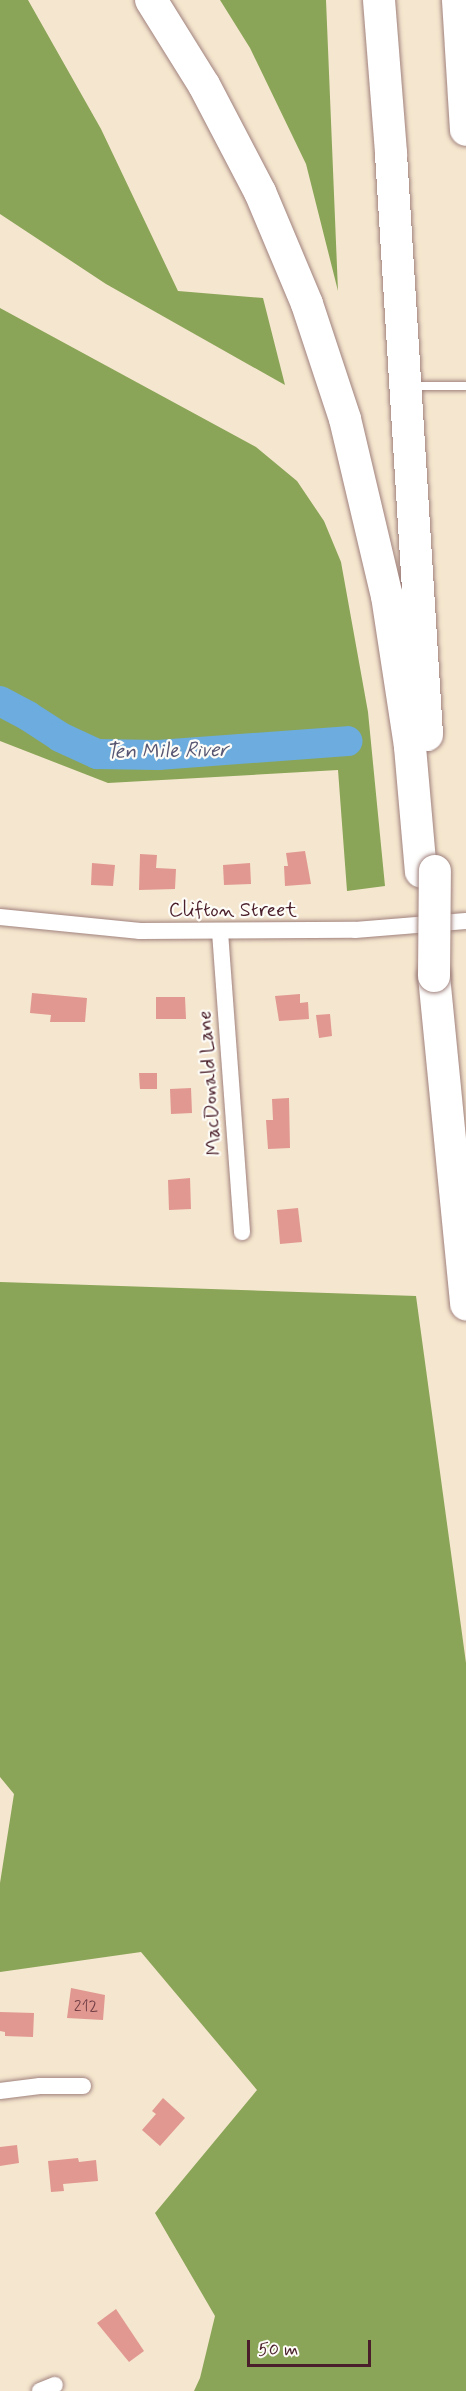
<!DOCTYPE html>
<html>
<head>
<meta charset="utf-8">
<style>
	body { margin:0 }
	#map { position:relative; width:466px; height:2391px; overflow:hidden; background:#f5e6cf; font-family:Mynerve,sans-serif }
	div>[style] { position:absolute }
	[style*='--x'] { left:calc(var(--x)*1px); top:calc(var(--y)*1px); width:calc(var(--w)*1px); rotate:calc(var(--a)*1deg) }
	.forest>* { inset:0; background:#8aa557 }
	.river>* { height:30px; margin:-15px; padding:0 15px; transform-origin:15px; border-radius:15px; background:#6cacdf }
	.building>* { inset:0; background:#e19891 }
	.roads { filter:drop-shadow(0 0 2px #a0827d) drop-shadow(0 0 2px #a0827d) }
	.service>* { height:8px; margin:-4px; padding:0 4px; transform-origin:4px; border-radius:4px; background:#fff }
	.minor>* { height:16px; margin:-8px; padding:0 8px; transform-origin:8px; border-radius:8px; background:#fff }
	.motorway>* { height:32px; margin:-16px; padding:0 16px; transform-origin:16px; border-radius:16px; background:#fff }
	.bridges { filter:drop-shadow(0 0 2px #a0827d) drop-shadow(0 0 2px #a0827d) }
	.motorway-bridge>* { height:32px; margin:-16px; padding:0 16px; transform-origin:16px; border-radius:16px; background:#fff }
	span { translate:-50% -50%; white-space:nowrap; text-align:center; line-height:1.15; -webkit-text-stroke:4.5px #fdfcf7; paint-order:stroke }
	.number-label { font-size:16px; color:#703d44 }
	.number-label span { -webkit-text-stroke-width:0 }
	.street-label { font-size:20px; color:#4a1f2b }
	.water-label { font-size:21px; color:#585773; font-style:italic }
	.scale { position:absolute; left:247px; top:2340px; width:124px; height:27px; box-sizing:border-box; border:3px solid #4a1f2b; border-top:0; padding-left:8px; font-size:18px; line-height:21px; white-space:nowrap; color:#4a1f2b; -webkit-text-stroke:4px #fdfcf7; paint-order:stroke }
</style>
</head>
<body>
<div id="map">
	<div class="forest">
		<i style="clip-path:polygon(0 0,28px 0,101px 129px,178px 291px,263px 298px,285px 385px,106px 284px,0 214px)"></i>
		<i style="clip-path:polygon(220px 0,326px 0,338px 291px,306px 164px,250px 48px)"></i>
		<i style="clip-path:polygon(0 308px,256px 447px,297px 481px,324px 521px,341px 562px,368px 712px,385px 886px,347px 891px,338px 770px,108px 783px,0 741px)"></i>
		<i style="clip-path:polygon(0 1282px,416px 1296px,466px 1663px,466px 2391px,194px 2391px,200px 2378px,215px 2316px,155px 2213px,257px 2090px,141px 1952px,0 1972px,0 1883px,14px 1794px,0 1777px)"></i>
	</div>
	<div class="river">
		<i style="--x:0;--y:701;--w:32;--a:28"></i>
		<i style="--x:28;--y:716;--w:38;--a:33"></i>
		<i style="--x:60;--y:737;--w:41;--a:24.7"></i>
		<i style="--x:97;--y:754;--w:61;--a:0.9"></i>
		<i style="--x:158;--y:755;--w:190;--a:-4.2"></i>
	</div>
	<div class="building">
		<i style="clip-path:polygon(305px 851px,311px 884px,285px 886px,284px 866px,288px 866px,286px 853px)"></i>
		<i style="clip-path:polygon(140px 854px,157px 855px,156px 868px,176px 869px,175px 889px,139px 890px)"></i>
		<i style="clip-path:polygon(92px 863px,115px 865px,113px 886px,91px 885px)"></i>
		<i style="clip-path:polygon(250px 863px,251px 884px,224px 885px,223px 865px)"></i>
		<i style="clip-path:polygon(32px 993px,87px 998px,85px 1022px,50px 1022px,51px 1015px,30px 1013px)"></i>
		<i style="clip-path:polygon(300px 994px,300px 1003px,308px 1002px,309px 1019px,279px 1021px,275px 996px)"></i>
		<i style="clip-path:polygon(156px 997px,185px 997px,186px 1019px,156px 1019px)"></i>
		<i style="clip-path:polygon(330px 1014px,332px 1036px,319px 1038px,316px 1015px)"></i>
		<i style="clip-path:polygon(139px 1073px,157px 1073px,157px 1089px,140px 1089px)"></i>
		<i style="clip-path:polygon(191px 1088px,192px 1113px,171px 1114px,170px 1089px)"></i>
		<i style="clip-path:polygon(289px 1098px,290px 1148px,268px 1149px,266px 1120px,273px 1120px,272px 1099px)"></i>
		<i style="clip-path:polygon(190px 1178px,191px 1209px,169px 1210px,168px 1180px)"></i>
		<i style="clip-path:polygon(298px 1208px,302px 1242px,280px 1244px,277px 1210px)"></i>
		<i style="clip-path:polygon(71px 1988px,105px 1995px,103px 2020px,67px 2018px)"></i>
		<i style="clip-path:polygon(0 2012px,34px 2013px,33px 2037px,5px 2036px,5px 2032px,0 2031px)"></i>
		<i style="clip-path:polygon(163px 2098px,185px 2118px,160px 2146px,142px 2130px,156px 2114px,152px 2111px)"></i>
		<i style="clip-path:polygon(17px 2145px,19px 2163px,0 2166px,0 2147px)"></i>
		<i style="clip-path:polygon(78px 2158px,79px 2162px,96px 2160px,98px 2181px,63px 2184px,64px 2191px,51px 2192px,48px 2161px)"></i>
		<i style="clip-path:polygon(116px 2309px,144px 2351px,129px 2362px,97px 2323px)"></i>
	</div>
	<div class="roads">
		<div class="service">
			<i style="--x:412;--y:386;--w:54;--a:0"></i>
		</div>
		<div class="minor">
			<i style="--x:0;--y:917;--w:141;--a:5.7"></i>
			<i style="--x:140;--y:931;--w:215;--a:-0.3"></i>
			<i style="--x:355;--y:930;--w:111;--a:-4.6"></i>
			<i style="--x:220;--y:932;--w:301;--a:85.8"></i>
			<i style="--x:0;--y:2091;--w:40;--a:-7.1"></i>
			<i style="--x:40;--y:2086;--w:43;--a:0"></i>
			<i style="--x:40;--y:2391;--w:16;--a:-22"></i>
		</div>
		<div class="motorway">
			<i style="--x:151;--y:0;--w:100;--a:58.1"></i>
			<i style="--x:204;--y:85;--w:121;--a:62.4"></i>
			<i style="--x:260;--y:192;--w:121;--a:67.2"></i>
			<i style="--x:307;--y:304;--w:121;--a:71.7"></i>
			<i style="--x:345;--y:419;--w:182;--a:76.7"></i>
			<i style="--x:387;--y:596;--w:153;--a:81.3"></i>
			<i style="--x:410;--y:747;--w:125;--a:85"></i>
			<i style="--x:379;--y:0;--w:154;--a:85.5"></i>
			<i style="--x:391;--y:154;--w:582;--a:86.45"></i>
			<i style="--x:458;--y:0;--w:130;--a:86.5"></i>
			<i style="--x:434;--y:976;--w:330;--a:84.4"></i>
		</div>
	</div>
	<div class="bridges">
		<div class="motorway-bridge">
			<i style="--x:434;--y:976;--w:105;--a:-89.5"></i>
		</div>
	</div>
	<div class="number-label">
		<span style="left:86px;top:2007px">212</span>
	</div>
	<div class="street-label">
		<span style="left:233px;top:910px">Clifton Street</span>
		<span style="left:210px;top:1083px;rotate:-94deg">MacDonald Lane</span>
	</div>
	<div class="water-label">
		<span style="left:167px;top:751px;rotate:-1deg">Ten Mile River</span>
	</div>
	<div class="scale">50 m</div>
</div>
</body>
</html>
